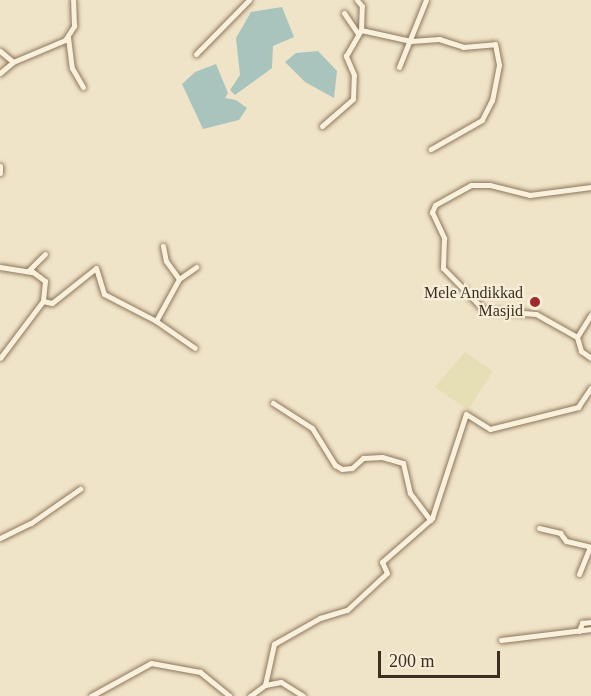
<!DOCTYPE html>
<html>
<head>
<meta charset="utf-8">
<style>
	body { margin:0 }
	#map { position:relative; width:591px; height:696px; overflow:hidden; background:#f0e4c8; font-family:Georgia,serif }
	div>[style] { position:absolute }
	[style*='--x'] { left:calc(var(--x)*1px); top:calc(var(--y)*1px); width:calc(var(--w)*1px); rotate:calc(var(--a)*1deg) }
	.farmland>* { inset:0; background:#e6deb5 }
	.water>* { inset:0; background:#a9c4bc }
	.roads { filter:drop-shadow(0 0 2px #8d765c) drop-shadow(0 0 2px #8d765c) }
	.minor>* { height:5px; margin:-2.5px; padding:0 2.5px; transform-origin:2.5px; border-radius:2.5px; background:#faf1dc }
	.dots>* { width:16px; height:16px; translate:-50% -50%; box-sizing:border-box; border:3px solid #f7eed8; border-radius:50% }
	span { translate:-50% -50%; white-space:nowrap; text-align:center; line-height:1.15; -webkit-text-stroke:4.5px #f7eed8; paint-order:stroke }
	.poi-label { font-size:16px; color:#3d2e20 }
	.right { translate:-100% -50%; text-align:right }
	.scale { position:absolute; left:378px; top:651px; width:122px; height:27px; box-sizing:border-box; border:3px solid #3d2e20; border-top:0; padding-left:8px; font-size:18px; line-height:21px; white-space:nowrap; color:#3d2e20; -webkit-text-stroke:4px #f7eed8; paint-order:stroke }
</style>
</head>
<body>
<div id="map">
	<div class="farmland">
		<i style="clip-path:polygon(465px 352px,493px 371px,468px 410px,435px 387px)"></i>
	</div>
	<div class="water">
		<i style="clip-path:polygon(282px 7px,294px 37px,273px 46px,272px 68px,235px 95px,230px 90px,240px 75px,236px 38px,251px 12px)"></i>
		<i style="clip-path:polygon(318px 51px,337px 71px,334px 98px,305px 82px,285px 62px,296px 53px)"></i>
		<i style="clip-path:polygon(216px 64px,228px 93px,225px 98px,236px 100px,247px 108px,239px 120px,203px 129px,182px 84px,195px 72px)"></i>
	</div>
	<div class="roads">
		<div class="minor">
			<i style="--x:344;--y:13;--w:25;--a:56"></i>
			<i style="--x:361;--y:30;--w:51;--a:12.4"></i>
			<i style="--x:411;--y:41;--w:28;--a:-4"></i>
			<i style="--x:439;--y:39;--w:25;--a:18"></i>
			<i style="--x:463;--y:47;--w:32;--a:-5"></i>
			<i style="--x:495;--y:44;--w:21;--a:79"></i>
			<i style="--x:499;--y:65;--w:36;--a:101"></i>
			<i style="--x:492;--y:100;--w:22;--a:117"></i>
			<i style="--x:482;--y:120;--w:59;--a:150.4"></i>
			<i style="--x:68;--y:37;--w:31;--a:83"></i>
			<i style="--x:72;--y:68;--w:22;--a:60"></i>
			<i style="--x:0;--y:51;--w:17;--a:40"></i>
			<i style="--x:196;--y:54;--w:76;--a:-45.5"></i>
			<i style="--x:399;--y:67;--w:72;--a:-68.1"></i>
			<i style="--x:0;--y:73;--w:17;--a:-40"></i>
			<i style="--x:13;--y:62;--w:56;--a:-22.9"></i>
			<i style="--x:65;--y:40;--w:17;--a:-57"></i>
			<i style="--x:74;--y:26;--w:26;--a:-92"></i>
			<i style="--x:322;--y:126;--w:41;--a:-41.1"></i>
			<i style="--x:353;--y:99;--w:24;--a:-88"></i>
			<i style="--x:354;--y:75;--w:21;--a:-113"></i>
			<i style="--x:346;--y:56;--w:30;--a:-60"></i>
			<i style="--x:361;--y:30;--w:24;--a:-88"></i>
			<i style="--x:362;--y:6;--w:8;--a:-130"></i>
			<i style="--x:0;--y:166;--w:7;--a:90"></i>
			<i style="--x:591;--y:187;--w:62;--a:172.5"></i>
			<i style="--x:530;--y:195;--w:41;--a:-166"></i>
			<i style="--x:490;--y:185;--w:19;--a:180"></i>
			<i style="--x:471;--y:185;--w:41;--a:150.9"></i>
			<i style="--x:435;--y:205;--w:8;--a:113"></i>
			<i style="--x:432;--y:212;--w:29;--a:65"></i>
			<i style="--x:444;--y:238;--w:30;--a:92"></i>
			<i style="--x:443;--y:268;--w:59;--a:45.7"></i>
			<i style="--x:484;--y:310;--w:52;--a:4.4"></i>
			<i style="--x:536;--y:314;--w:47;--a:29.3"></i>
			<i style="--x:577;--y:337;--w:26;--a:-58"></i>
			<i style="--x:163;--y:246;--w:15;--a:79"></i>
			<i style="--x:166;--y:261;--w:22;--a:54"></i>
			<i style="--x:0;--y:267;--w:33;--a:9"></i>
			<i style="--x:33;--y:272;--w:15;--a:37"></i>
			<i style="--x:45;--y:281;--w:20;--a:96"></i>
			<i style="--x:43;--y:301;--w:71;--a:127"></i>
			<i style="--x:28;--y:271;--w:24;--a:-45"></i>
			<i style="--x:43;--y:301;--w:9;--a:13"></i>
			<i style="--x:52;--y:303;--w:56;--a:-38.5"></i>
			<i style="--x:96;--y:268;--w:27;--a:73"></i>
			<i style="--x:104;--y:294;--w:59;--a:27.4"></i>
			<i style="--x:156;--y:321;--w:48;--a:-61.3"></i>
			<i style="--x:179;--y:279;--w:21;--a:-35"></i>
			<i style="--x:156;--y:321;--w:47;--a:34.7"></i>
			<i style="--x:577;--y:337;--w:15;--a:74"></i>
			<i style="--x:581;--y:351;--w:12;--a:35"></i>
			<i style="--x:273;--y:403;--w:46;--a:32.7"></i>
			<i style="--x:312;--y:428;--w:44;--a:58.1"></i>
			<i style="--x:335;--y:465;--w:8;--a:30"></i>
			<i style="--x:342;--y:469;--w:10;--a:-6"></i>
			<i style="--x:352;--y:468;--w:15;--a:-42"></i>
			<i style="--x:363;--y:458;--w:19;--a:-3"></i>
			<i style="--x:382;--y:457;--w:22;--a:16"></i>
			<i style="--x:403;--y:463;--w:31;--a:77"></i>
			<i style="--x:410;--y:493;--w:34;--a:53"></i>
			<i style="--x:539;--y:528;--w:22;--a:13"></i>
			<i style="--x:560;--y:533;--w:10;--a:53"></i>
			<i style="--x:566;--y:541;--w:26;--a:13"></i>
			<i style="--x:0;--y:538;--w:34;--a:-26"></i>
			<i style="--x:31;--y:523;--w:60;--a:-34.8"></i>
			<i style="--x:579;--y:574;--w:29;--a:-68"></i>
			<i style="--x:579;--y:631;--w:9;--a:-69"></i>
			<i style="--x:582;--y:623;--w:9;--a:-6"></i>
			<i style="--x:501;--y:640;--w:91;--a:-7"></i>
			<i style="--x:265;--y:685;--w:16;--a:-11"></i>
			<i style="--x:281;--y:682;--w:26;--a:32"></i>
			<i style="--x:91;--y:696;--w:68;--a:-28.8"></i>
			<i style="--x:151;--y:663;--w:50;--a:10.4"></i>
			<i style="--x:200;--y:672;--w:38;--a:39"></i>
			<i style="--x:250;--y:696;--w:19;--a:-36"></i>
			<i style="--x:265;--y:685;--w:42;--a:-77.6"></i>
			<i style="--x:274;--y:644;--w:53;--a:-29.5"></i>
			<i style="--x:320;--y:618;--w:28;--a:-17"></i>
			<i style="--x:347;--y:610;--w:54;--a:-42.8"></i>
			<i style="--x:387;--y:573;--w:12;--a:-114"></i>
			<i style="--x:382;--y:562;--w:67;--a:-41.3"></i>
			<i style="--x:432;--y:518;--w:109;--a:-71.9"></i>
			<i style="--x:466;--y:414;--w:28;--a:32"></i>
			<i style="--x:490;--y:429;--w:91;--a:-14"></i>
			<i style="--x:578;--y:407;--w:23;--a:-56"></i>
		</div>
	</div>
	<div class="dots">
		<i style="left:535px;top:302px;background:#9e2a2b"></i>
	</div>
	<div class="poi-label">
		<span class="right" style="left:523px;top:302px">Mele Andikkad<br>Masjid</span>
	</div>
	<div class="scale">200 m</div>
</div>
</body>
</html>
